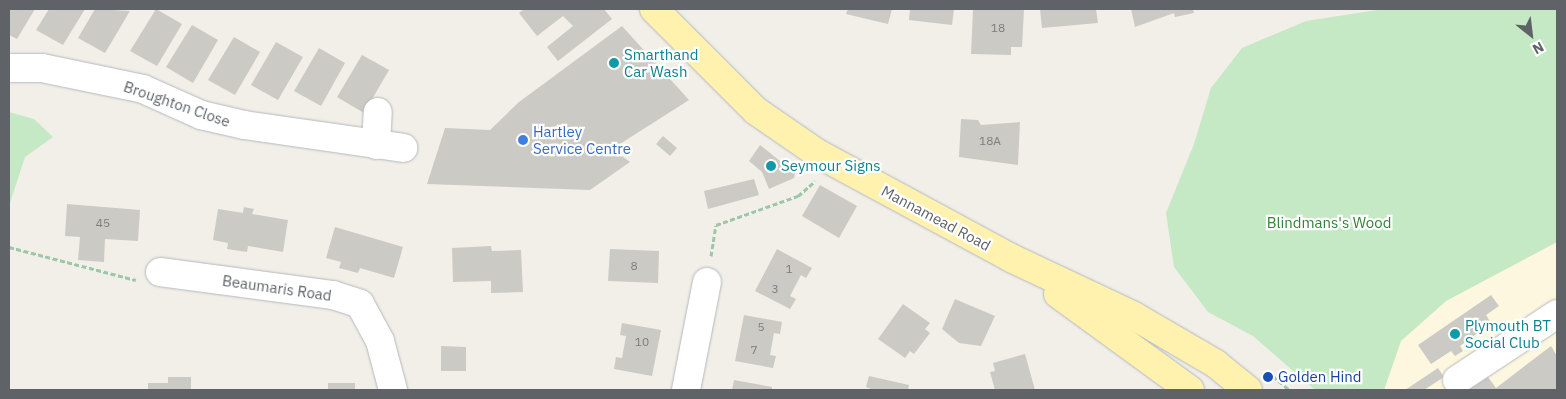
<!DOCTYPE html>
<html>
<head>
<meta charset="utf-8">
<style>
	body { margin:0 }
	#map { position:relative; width:1566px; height:399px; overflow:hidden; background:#f1efe8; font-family:"IBM Plex Sans",sans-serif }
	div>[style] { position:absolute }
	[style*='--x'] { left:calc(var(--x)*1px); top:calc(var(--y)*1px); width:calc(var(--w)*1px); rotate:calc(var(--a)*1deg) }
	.commercial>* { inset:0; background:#fef7e0 }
	.green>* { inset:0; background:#c5e8c5 }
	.building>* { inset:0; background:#cccac5 }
	.path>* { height:3px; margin-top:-1.5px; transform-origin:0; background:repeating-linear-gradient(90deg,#9cc7a9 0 5px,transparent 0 7.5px) }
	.roads { filter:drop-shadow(0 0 1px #b5b8bc) drop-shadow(0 0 1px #b5b8bc) }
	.minor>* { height:28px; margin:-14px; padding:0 14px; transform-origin:14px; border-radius:14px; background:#fff }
	.major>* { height:28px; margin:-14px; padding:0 14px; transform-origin:14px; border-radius:14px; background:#fff2af }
	.dots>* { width:14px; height:14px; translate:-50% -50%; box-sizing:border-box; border:2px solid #fff; border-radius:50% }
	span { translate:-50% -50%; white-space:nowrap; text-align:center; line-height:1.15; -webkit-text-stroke:4.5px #fff; paint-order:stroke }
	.number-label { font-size:12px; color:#7a7d7f }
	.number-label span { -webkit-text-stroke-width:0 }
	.culture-label { font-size:15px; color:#0d838f }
	.left { translate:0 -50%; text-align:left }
	.street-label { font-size:15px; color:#5f6368 }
	.shop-label { font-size:15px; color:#366cbe }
	.park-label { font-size:15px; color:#348238 }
	.transit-label { font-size:15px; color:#164399 }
	.frame { position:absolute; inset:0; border:10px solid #5f6368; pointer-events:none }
	.north { position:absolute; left:1506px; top:10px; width:50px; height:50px; -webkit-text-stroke:4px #fff; paint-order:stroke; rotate:151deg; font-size:14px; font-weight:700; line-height:20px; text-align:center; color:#5f6368 }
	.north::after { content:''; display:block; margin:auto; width:18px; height:22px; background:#5f6368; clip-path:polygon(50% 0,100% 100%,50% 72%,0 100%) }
</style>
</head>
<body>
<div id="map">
	<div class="commercial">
		<i style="clip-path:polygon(1557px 242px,1557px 390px,1384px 390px,1401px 341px,1446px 301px)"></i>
	</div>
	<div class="green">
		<i style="clip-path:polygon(1384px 9px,1557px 9px,1557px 242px,1446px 301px,1401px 341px,1384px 390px,1315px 390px,1253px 336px,1208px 312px,1174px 267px,1166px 213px,1194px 144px,1211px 88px,1242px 48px,1306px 21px)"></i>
		<i style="clip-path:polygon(9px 112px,34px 119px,53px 137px,25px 157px,9px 206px)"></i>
	</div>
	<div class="building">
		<i style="clip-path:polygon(9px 9px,35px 9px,17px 39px,9px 35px)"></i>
		<i style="clip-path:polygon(49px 9px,85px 9px,63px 45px,36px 30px)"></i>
		<i style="clip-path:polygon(95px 9px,130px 11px,105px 53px,78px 38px)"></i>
		<i style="clip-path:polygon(156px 9px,182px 24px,157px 66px,130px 51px)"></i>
		<i style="clip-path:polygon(524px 9px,604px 9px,612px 19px,558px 61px,547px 47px,573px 26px,563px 16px,537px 36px,519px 13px)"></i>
		<i style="clip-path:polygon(848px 9px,892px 9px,888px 24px,846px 14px)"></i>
		<i style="clip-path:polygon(910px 9px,954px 9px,952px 25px,909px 20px)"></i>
		<i style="clip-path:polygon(973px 9px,1024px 9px,1022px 47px,1011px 47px,1011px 55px,971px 54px)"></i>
		<i style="clip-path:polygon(1040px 9px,1096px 9px,1098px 23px,1042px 28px)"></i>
		<i style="clip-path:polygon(1131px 9px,1193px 9px,1194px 13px,1175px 17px,1174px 13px,1135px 27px)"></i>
		<i style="clip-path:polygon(192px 25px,218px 40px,193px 83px,166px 67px)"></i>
		<i style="clip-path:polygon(622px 26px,689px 100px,612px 149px,630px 162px,590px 190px,427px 184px,445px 128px,490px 130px,519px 102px)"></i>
		<i style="clip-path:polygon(234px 37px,260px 52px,235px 95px,208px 80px)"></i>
		<i style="clip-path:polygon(276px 42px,303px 57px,278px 100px,251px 85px)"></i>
		<i style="clip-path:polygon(319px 48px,345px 63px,321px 106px,294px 91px)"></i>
		<i style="clip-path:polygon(362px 55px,389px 70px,364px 113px,337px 97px)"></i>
		<i style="clip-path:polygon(961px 119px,978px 120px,981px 125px,1020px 122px,1018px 165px,959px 157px)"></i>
		<i style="clip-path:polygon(663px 136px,677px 148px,670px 156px,656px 144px)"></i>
		<i style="clip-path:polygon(760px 145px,795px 173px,794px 178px,769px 189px,762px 172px,749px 161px)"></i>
		<i style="clip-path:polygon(754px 179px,759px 195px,708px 209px,704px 191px)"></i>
		<i style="clip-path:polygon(820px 185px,857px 206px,839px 238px,802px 216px)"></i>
		<i style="clip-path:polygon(67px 204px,140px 210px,138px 241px,105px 239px,104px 262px,78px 260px,80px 237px,65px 236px)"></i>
		<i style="clip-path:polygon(244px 207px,254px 209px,252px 214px,288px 220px,283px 252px,248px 246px,247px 252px,227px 249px,228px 243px,213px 240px,218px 209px,243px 213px)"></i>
		<i style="clip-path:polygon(335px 227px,403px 247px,394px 278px,360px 268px,358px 273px,339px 268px,341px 262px,326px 258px)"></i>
		<i style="clip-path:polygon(491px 246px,492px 251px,521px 250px,523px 292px,491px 293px,491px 281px,453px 282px,452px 248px)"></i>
		<i style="clip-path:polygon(610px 249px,659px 251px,658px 283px,608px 281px)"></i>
		<i style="clip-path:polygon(777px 249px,812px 268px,806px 278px,801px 275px,790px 296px,796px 299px,790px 309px,755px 291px)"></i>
		<i style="clip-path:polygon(1491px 295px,1499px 306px,1486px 315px,1491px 323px,1460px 346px,1463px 351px,1455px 356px,1451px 351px,1431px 364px,1418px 345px)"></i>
		<i style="clip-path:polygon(955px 299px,995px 316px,981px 346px,959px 343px,942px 329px)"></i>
		<i style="clip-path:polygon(903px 304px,930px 323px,925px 329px,930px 333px,914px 354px,910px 351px,905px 358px,878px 339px)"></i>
		<i style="clip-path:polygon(744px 315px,782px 322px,780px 334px,774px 333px,770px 355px,776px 356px,773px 368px,735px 361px)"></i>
		<i style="clip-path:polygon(622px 323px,661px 330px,652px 376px,614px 369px,616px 357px,622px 358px,626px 336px,620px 335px)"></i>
		<i style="clip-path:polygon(441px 346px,466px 347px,466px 371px,441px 371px)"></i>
		<i style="clip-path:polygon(1551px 346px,1557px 356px,1557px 390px,1468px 390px,1488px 377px,1496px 388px)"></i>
		<i style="clip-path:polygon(1025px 354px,1035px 390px,995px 390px,990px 372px,995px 371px,993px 363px)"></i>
		<i style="clip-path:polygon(1438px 368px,1444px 377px,1424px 390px,1405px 390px)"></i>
		<i style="clip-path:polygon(869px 376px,909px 385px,908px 390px,874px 390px,866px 387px)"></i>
		<i style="clip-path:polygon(168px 377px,191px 377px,191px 390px,148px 390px,148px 383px,168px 383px)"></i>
		<i style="clip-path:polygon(734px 380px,772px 387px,772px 390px,732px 390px)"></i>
		<i style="clip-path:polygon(328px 383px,355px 383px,355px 390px,328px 390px)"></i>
	</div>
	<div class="path">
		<i style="--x:9;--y:247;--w:131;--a:14.6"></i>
		<i style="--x:711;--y:256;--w:31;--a:-81"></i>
		<i style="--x:716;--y:225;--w:87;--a:-19.5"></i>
		<i style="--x:798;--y:196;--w:23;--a:-41"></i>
		<i style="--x:1267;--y:371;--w:30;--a:40"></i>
	</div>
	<div class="roads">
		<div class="minor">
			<i style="--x:9;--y:68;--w:33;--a:0"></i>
			<i style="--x:42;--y:68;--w:103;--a:11.7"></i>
			<i style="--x:143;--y:89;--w:64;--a:24.1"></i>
			<i style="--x:201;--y:115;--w:44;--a:13.1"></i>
			<i style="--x:244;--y:125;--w:161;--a:8.2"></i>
			<i style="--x:376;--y:145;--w:33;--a:-87"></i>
			<i style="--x:160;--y:272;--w:175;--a:7.6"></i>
			<i style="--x:333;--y:295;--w:28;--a:18"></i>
			<i style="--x:360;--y:304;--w:42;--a:61.6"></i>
			<i style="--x:380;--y:341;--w:51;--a:75.1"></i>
			<i style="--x:1457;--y:380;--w:120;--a:-33.4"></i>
			<i style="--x:686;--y:390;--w:110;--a:-79"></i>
		</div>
		<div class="major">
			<i style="--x:654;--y:9;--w:144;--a:45"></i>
			<i style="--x:756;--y:111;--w:74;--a:34.5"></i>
			<i style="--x:817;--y:153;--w:221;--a:28.4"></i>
			<i style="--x:1011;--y:258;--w:136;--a:25.2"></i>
			<i style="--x:1134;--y:316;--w:95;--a:30.3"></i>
			<i style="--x:1216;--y:364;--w:41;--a:39.1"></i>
			<i style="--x:1058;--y:294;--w:163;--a:36"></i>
		</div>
	</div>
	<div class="dots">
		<i style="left:614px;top:63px;background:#0f9aa8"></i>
		<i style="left:523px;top:140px;background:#3f7fe0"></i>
		<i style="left:771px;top:166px;background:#0f9aa8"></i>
		<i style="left:1455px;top:334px;background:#0f9aa8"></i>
		<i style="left:1268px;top:377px;background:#1a4fb4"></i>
	</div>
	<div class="number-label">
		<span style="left:998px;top:28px">18</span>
		<span style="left:990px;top:141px">18A</span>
		<span style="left:103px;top:223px">45</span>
		<span style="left:634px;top:266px">8</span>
		<span style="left:789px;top:269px">1</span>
		<span style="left:775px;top:289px">3</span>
		<span style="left:761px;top:327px">5</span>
		<span style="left:642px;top:342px">10</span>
		<span style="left:754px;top:350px">7</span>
	</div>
	<div class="culture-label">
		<span class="left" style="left:624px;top:63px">Smarthand<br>Car Wash</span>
		<span class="left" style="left:781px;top:166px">Seymour Signs</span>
		<span class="left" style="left:1465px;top:334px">Plymouth BT<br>Social Club</span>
	</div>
	<div class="street-label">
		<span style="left:177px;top:104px;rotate:19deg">Broughton Close</span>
		<span style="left:936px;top:218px;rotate:28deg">Mannamead Road</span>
		<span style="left:277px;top:288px;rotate:8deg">Beaumaris Road</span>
	</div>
	<div class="shop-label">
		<span class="left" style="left:533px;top:140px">Hartley<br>Service Centre</span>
	</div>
	<div class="park-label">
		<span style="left:1329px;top:223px">Blindmans's Wood</span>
	</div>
	<div class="transit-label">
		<span class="left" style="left:1278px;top:377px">Golden Hind</span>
	</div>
	<div class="frame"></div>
	<div class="north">N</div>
</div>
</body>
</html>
